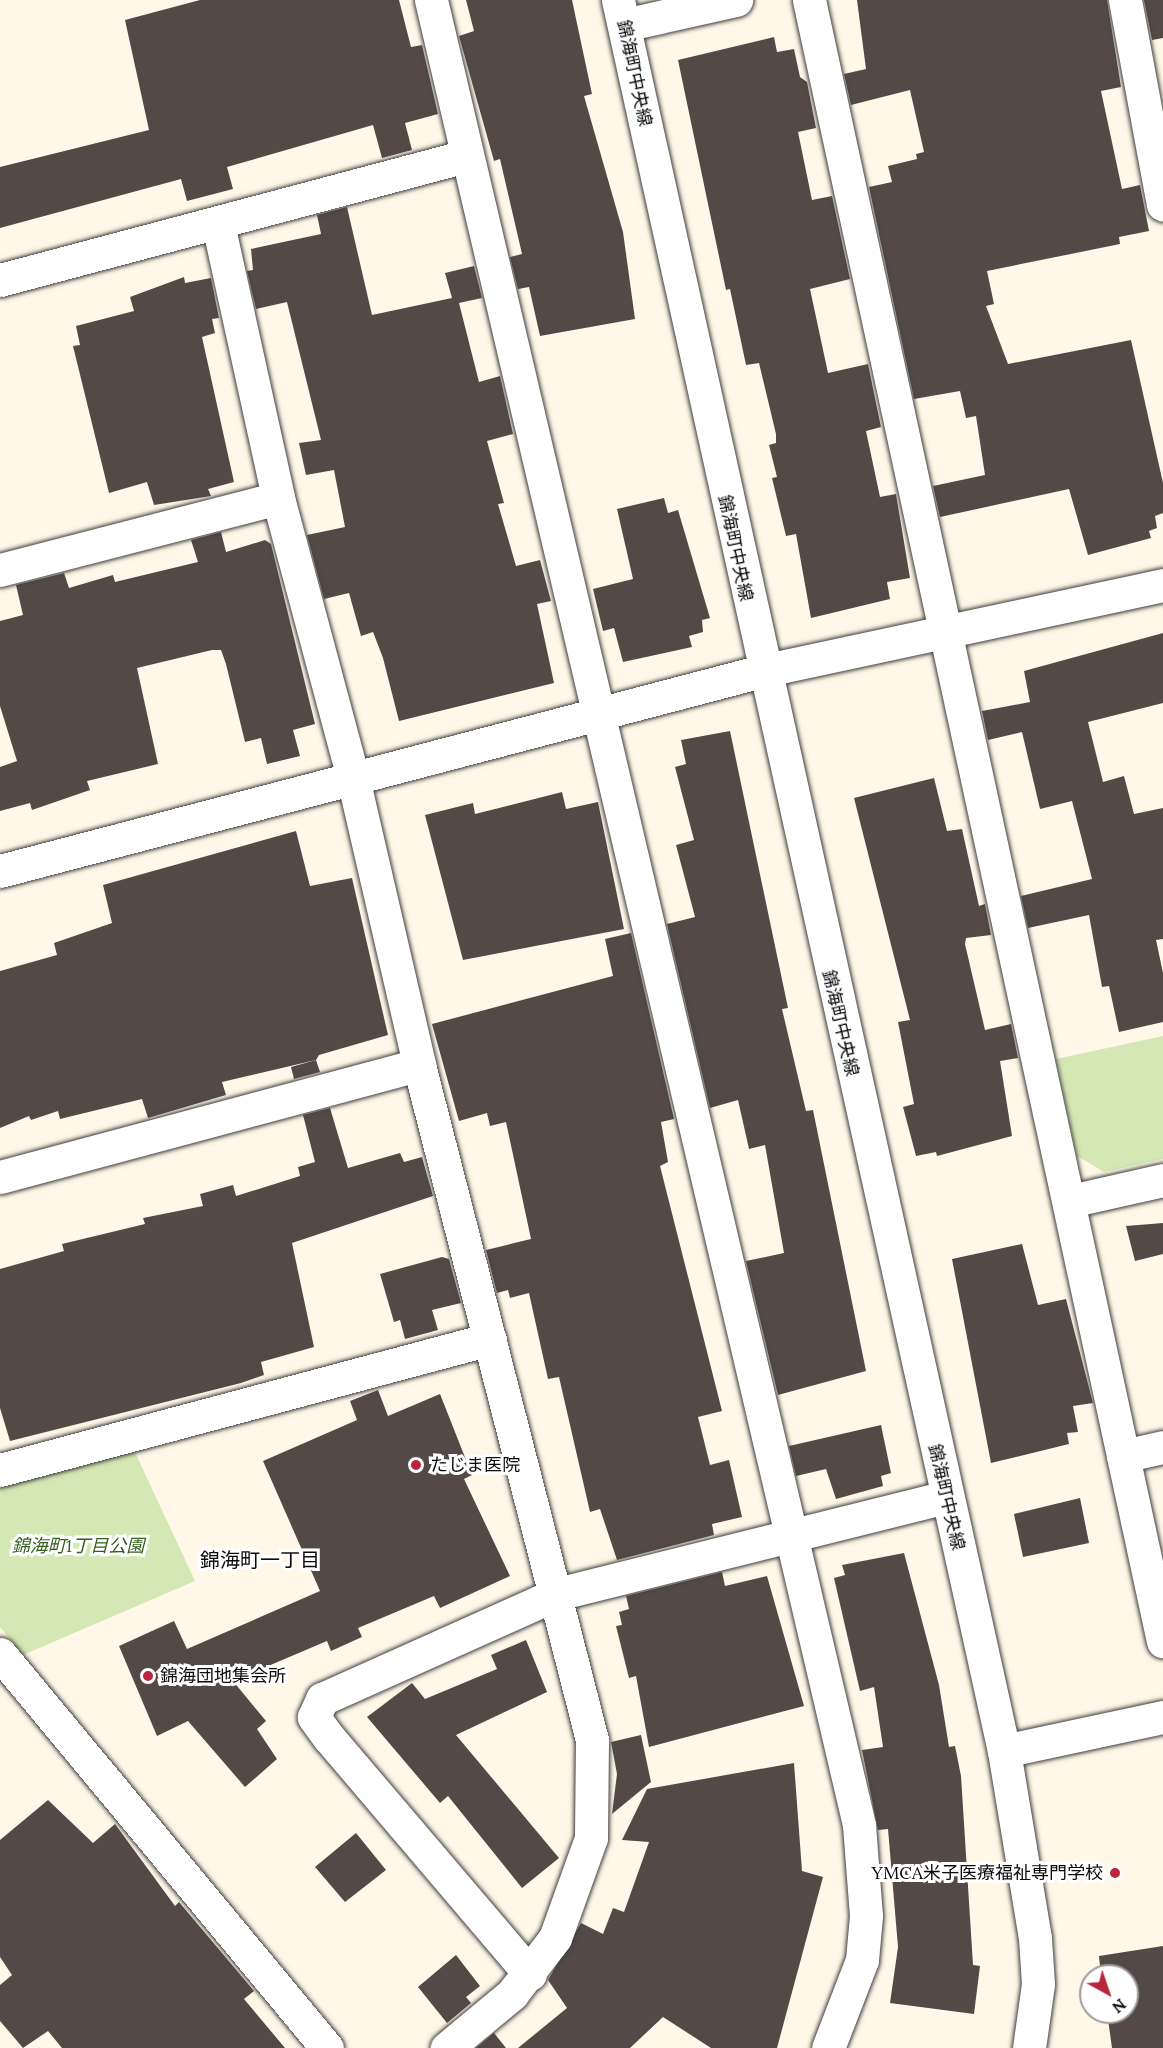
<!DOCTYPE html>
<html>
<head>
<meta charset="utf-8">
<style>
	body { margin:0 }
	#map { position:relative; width:1163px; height:2048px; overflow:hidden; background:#fff8e8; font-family:Lora,"Noto Sans JP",serif }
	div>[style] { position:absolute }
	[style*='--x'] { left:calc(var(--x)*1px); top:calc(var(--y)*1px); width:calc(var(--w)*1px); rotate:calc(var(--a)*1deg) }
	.green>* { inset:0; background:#d5e7b4 }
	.building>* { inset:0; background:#534a47 }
	.roads { filter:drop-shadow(0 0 2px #3e3e3e) drop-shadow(0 0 2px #3e3e3e) }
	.minor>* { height:33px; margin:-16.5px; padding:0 16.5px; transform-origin:16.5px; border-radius:16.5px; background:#fff }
	.dots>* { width:16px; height:16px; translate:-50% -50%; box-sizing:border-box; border:3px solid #fff; border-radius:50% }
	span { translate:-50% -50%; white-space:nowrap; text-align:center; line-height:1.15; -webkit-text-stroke:6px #fff; paint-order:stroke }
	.street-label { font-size:18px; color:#0b0b0b }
	.poi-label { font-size:18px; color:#0b0b0b }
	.left { translate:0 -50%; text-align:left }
	.right { translate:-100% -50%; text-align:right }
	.park-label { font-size:18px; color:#33601d; font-style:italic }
	.neighbourhood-label { font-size:20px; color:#0b0b0b }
	.north { position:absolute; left:1079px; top:1964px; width:60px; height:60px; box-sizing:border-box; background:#fff; border:2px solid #9d9d9d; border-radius:50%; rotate:140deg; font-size:16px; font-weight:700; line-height:24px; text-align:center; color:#0b0b0b }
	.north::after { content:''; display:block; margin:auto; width:21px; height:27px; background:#b8253d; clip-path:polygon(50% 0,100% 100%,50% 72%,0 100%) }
</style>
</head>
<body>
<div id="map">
	<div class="green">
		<i style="clip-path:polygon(1163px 1036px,1163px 1159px,1104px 1172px,1077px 1156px,1056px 1059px)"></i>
		<i style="clip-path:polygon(134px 1450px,195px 1581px,23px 1655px,0 1627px,0 1487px)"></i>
	</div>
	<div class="building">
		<i style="clip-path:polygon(200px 0,399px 0,411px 47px,422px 45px,438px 114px,405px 123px,412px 150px,382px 158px,373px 125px,227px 167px,233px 189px,187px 201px,181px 179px,0 228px,0 167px,149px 130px,125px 20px)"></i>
		<i style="clip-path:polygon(466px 0,572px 0,592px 94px,584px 96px,623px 232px,635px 319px,540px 336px,529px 287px,518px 289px,510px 257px,522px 254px,500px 159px,494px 161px,459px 36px,474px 31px)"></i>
		<i style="clip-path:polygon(857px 0,1107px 0,1121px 87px,1101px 91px,1122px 189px,1140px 185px,1149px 231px,1119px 237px,1120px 244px,987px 271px,994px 304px,986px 306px,1008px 364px,1131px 340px,1163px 483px,1163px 513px,1155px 516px,1157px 528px,1149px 531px,1151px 538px,1088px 555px,1069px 489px,940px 517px,933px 486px,985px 475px,976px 416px,966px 418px,960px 391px,914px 399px,869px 187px,892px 182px,888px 166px,917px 159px,916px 154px,924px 152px,910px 90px,851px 105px,844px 74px,866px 69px)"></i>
		<i style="clip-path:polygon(1144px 0,1163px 0,1163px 38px,1152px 40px)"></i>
		<i style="clip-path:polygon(774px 37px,777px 52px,794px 49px,800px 77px,807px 82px,816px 128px,798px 132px,812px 200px,832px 196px,850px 279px,810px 289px,828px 373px,868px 364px,881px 427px,866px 431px,880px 497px,896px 494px,910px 578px,887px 582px,890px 599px,811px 618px,796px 534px,786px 536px,772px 478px,777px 477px,769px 445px,776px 443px,776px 434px,759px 363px,746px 365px,730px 289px,726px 290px,678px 60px)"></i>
		<i style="clip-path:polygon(347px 207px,372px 315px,452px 298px,445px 273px,474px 266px,482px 298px,459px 303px,479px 382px,500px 376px,513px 434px,487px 441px,504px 503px,498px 504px,516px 566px,540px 560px,551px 601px,537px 604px,554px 683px,399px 721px,383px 658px,373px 632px,361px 636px,349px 593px,324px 599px,307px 535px,345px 527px,334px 470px,306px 475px,299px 443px,321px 440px,287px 302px,256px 309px,247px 271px,253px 270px,251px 249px,321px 234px,317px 215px)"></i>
		<i style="clip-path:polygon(184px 277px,185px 283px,211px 278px,219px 318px,212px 319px,215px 333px,202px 337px,234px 482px,208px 489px,211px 496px,154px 505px,147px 482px,109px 493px,73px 346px,80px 345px,76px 326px,134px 311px,130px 297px)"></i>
		<i style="clip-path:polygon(664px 498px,668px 513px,678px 510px,710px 618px,702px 620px,703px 632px,689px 636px,692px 647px,623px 662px,614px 628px,603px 631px,593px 589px,633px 579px,617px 509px)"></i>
		<i style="clip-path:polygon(221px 532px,226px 552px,265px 540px,271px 544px,315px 724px,293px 730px,300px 756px,267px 764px,261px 738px,245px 742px,226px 664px,221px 650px,212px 650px,137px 668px,158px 764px,87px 781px,90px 790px,32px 810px,30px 803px,0 811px,0 767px,17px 761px,0 706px,0 621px,23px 615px,16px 585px,64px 573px,69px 588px,113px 575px,115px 582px,198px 562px,191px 540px)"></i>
		<i style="clip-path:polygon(1163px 633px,1163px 703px,1088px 722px,1103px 782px,1124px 776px,1134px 814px,1163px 808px,1163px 939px,1156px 940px,1163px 973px,1163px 1022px,1119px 1032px,1109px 986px,1102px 987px,1089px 915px,1028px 928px,1021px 896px,1092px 879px,1072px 801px,1040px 809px,1022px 732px,988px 740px,982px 711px,1030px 702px,1024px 671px)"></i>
		<i style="clip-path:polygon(730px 731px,788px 1008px,782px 1009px,806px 1111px,813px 1110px,866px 1371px,778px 1395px,746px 1261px,784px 1253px,765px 1145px,749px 1149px,738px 1100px,710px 1108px,667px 924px,695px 917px,676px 845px,694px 840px,675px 767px,686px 764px,681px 740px)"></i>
		<i style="clip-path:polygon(934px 778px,947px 831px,962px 829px,979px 906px,985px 904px,991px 935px,966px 938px,965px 944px,985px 1030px,1011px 1024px,1018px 1058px,1000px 1061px,1012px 1136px,937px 1156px,936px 1152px,916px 1156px,903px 1107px,914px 1104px,898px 1022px,910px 1020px,854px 798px)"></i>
		<i style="clip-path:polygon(562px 792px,566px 809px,598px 802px,624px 929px,463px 960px,425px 815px,473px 803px,475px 814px)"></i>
		<i style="clip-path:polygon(296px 831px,310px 886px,352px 878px,388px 1035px,319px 1055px,316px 1060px,222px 1082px,226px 1095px,148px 1118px,142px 1099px,60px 1119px,58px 1111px,31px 1120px,29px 1116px,0 1128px,0 971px,57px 955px,54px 943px,112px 923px,103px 885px)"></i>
		<i style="clip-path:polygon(631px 933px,674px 1119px,661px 1122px,668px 1162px,660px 1166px,722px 1411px,698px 1417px,710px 1465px,729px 1460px,742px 1517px,712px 1524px,714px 1535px,617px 1560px,600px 1509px,590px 1512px,559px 1377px,548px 1379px,529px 1293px,510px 1298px,508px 1290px,497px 1293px,486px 1250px,531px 1239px,506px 1122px,490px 1126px,487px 1113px,459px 1121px,432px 1024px,613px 976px,605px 939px)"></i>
		<i style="clip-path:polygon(316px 1060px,320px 1072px,294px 1079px,291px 1067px)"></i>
		<i style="clip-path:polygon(330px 1108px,348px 1168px,400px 1153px,404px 1162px,422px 1157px,433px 1196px,292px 1243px,314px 1347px,261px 1362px,264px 1375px,241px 1383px,10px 1441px,0 1408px,0 1269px,64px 1251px,62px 1244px,145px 1224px,143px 1218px,203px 1206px,200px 1194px,233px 1185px,236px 1196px,300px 1176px,298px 1167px,315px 1162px,303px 1115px)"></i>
		<i style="clip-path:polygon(1163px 1223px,1163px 1254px,1135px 1261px,1126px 1226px)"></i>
		<i style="clip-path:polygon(1022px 1244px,1038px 1305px,1066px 1299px,1093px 1403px,1073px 1406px,1078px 1432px,1067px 1433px,1069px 1444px,991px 1463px,952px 1259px)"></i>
		<i style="clip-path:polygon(442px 1257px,449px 1259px,461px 1303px,432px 1310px,438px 1330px,405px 1339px,400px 1320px,394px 1322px,380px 1274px)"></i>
		<i style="clip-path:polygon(378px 1390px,388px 1416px,440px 1394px,472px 1475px,464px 1479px,510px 1576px,440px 1608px,434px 1596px,358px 1628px,362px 1637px,331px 1651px,327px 1641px,233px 1681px,266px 1721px,257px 1729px,277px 1759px,245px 1787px,188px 1721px,157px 1736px,119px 1646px,174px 1621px,187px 1649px,320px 1591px,263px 1461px,357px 1420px,350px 1401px)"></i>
		<i style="clip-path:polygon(881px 1425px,891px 1473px,881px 1476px,883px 1486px,836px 1499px,826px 1469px,796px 1476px,789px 1446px)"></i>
		<i style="clip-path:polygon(1080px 1498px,1089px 1543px,1023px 1557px,1014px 1514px)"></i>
		<i style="clip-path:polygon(904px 1553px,939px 1685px,949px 1747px,955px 1746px,961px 1776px,973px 1965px,980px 1966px,974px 2014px,890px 2003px,898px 1947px,888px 1829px,878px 1830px,862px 1750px,883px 1747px,874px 1687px,860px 1691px,834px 1578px,845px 1575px,842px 1565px)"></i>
		<i style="clip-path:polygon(722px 1572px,725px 1586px,767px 1576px,804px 1706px,649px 1747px,636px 1676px,629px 1678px,616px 1626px,622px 1625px,619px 1612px,629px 1609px,626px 1596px)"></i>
		<i style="clip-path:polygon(526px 1640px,547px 1692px,456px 1735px,559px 1858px,522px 1888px,448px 1796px,440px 1803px,367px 1717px,412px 1683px,425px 1699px,497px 1669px,491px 1655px)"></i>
		<i style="clip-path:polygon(641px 1735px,651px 1782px,612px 1814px,617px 1774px,611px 1742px)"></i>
		<i style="clip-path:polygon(794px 1763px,802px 1871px,823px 1877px,777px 2048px,711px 2048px,663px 2017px,630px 2048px,518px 2048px,567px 2008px,548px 1980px,581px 1923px,603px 1934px,613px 1908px,624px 1912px,649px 1842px,622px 1840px,647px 1789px)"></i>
		<i style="clip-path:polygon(48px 1800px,93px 1843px,115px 1824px,175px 1906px,179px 1902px,254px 1991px,244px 1999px,285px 2048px,62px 2048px,48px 2031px,23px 2048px,0 2021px,0 1985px,12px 1975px,0 1957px,0 1840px)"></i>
		<i style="clip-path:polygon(356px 1833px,386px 1870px,345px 1902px,315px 1867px)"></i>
		<i style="clip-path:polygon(1163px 1946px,1163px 2048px,1112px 2048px,1107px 2012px,1127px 2012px,1127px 1976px,1101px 1976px,1099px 1956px)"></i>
		<i style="clip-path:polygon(456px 1955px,480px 1986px,466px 1997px,471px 2003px,447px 2023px,418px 1987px)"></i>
		<i style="clip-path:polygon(494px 2033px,506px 2048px,476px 2048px)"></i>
	</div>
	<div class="roads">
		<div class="minor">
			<i style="--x:431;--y:0;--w:1875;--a:76.8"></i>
			<i style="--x:859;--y:1825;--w:91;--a:85.6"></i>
			<i style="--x:866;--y:1916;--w:44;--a:95.2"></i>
			<i style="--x:862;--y:1960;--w:94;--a:111.1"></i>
			<i style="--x:618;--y:0;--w:1793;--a:77.57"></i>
			<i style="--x:1004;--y:1751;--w:190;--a:80.6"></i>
			<i style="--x:1035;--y:1938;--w:46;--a:86.3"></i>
			<i style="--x:1038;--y:1984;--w:65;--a:98"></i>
			<i style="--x:809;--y:0;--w:1679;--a:77.83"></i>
			<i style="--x:1125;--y:0;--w:208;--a:79.5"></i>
			<i style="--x:624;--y:25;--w:115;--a:-12.6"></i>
			<i style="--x:218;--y:224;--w:280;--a:77.6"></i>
			<i style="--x:278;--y:498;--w:290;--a:75"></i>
			<i style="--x:353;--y:778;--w:294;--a:77"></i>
			<i style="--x:419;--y:1065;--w:697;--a:75.62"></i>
			<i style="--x:592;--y:1740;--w:98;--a:90.6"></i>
			<i style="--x:591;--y:1838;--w:106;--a:109.8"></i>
			<i style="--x:555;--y:1938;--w:71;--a:127.5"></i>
			<i style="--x:512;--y:1994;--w:85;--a:140.3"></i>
			<i style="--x:0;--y:280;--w:481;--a:-14.9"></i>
			<i style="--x:0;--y:570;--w:287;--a:-14.5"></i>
			<i style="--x:0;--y:871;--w:788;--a:-14.71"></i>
			<i style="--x:762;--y:671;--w:410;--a:-12.1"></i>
			<i style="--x:0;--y:1177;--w:434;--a:-15"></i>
			<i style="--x:1070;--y:1201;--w:95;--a:-12.7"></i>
			<i style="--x:1123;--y:1456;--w:41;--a:-12.7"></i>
			<i style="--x:0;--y:1470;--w:507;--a:-14.97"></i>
			<i style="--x:0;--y:1654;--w:512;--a:50.31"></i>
			<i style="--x:1004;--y:1751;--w:163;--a:-12.1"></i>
			<i style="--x:530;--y:1974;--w:310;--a:-130.4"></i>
			<i style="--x:329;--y:1738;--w:26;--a:-126"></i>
			<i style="--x:314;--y:1717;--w:20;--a:-66"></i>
			<i style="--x:322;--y:1699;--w:257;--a:-24.1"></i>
			<i style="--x:557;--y:1594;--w:401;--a:-14"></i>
		</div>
	</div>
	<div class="dots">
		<i style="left:416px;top:1465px;background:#b8253d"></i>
		<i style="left:148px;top:1676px;background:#b8253d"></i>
		<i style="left:1115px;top:1873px;background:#b8253d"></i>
	</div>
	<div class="street-label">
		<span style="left:634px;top:73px;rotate:78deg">錦海町中央線</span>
		<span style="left:735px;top:548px;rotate:78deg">錦海町中央線</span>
		<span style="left:840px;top:1023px;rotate:77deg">錦海町中央線</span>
		<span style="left:946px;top:1497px;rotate:77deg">錦海町中央線</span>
	</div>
	<div class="poi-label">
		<span class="left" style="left:430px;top:1465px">たじま医院</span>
		<span class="left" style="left:160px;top:1676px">錦海団地集会所</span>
		<span class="right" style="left:1103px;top:1873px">YMCA米子医療福祉専門学校</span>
	</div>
	<div class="park-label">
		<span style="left:78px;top:1546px">錦海町1丁目公園</span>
	</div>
	<div class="neighbourhood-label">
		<span style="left:260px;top:1559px">錦海町一丁目</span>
	</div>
	<div class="north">N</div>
</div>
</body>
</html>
